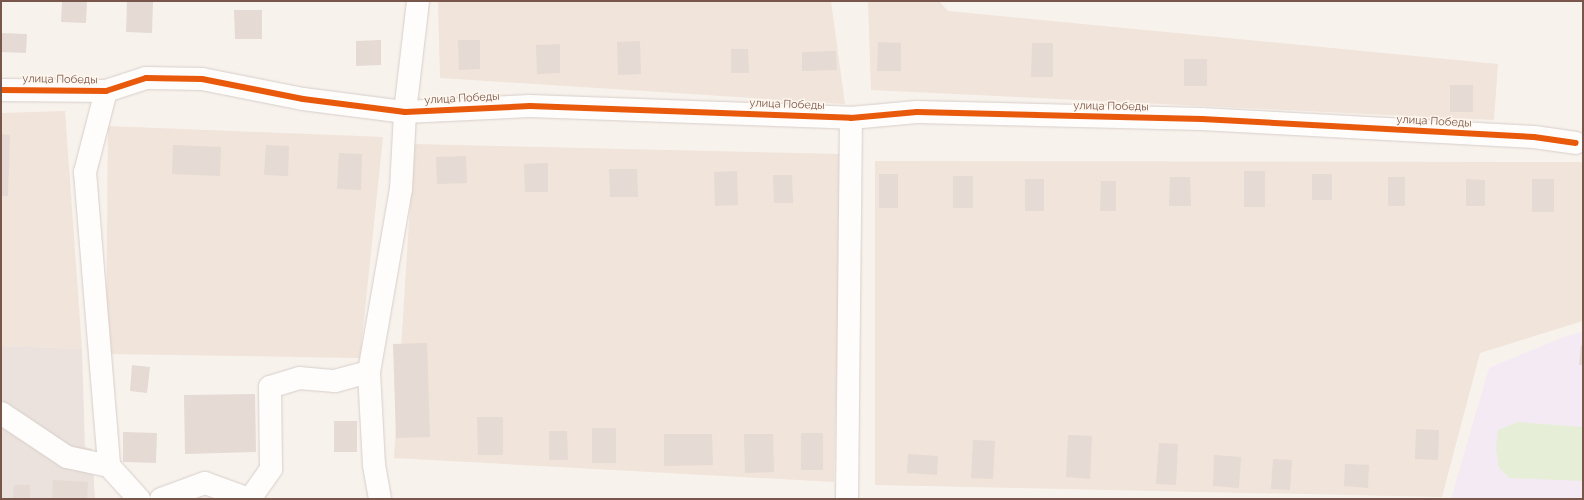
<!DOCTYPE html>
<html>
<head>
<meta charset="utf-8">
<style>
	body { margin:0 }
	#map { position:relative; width:1584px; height:500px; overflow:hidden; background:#f8f2ed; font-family:Raleway,sans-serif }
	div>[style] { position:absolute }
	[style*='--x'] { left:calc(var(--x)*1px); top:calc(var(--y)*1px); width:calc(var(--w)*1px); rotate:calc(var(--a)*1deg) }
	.residential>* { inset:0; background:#f1e4da }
	.industrial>* { inset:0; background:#ebe2dd }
	.education>* { inset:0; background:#f3eaf4 }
	.green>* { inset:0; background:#e7eed7 }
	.building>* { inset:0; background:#e5dad4 }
	.roads { filter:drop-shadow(0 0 1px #d7cec9) drop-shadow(0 0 1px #d7cec9) }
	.minor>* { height:22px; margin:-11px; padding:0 11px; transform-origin:11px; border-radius:11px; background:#fefdfc }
	.cycleway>* { height:6px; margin:-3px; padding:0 3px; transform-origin:3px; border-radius:3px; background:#e8590c }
	span { translate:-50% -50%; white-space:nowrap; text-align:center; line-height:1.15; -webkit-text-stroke:3px #fff7ee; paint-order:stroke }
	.street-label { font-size:11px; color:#78564b }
	.frame { position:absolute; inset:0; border:2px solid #78564b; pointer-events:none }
</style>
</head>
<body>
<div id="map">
	<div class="residential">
		<i style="clip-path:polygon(438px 1px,831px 1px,845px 104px,440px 78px)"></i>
		<i style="clip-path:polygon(868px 1px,939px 1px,948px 11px,1498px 64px,1494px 120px,871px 90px)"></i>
		<i style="clip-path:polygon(65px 111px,82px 349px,1px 346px,1px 113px)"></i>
		<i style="clip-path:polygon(108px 126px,383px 137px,360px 358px,106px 354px)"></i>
		<i style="clip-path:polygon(414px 144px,842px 154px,834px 482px,394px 458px)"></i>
		<i style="clip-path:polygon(875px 161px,1583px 162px,1583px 321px,1480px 353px,1442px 497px,875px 485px)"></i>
	</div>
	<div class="industrial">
		<i style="clip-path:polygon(1px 346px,82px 349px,85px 447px,92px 449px,95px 499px,1px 499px)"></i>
	</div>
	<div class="education">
		<i style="clip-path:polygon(1583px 332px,1583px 499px,1451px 499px,1489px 368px,1566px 336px)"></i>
	</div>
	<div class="green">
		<i style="clip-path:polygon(1518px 422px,1583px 427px,1583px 481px,1509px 478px,1499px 468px,1496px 449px,1498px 430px)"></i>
	</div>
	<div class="building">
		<i style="clip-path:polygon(62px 1px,87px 1px,86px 23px,61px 22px)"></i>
		<i style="clip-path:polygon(127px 1px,153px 1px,152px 33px,126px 32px)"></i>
		<i style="clip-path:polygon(234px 10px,262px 10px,262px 39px,235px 39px)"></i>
		<i style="clip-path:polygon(1px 33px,27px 34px,26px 53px,1px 52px)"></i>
		<i style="clip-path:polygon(381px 40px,381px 65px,356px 66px,356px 41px)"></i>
		<i style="clip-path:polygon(458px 40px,480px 40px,480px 69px,459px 70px)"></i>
		<i style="clip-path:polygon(640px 41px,641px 74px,618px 75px,617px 42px)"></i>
		<i style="clip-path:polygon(878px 42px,901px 43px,901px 71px,877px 71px)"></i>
		<i style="clip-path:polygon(1032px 43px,1053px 43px,1053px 77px,1031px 77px)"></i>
		<i style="clip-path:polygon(560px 44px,560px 73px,537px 74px,536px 45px)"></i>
		<i style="clip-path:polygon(731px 49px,748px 49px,749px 73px,731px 73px)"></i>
		<i style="clip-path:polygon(836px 51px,837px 70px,802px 71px,802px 52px)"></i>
		<i style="clip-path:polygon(1184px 59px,1207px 59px,1207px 86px,1184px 86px)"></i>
		<i style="clip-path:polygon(1450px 85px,1473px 85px,1473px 112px,1450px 112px)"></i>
		<i style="clip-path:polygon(1px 134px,10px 135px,8px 196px,1px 196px)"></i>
		<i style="clip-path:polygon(173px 145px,221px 147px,220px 176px,172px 174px)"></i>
		<i style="clip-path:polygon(266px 145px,289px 146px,288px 176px,264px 175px)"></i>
		<i style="clip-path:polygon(339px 153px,362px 154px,361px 190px,337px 189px)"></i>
		<i style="clip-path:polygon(466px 156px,467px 183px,437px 184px,436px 157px)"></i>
		<i style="clip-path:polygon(548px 163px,548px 192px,525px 192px,524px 164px)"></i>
		<i style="clip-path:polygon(609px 169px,637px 169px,638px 197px,610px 197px)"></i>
		<i style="clip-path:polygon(737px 171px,738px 205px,715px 206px,714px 172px)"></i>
		<i style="clip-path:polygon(1244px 171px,1265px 171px,1265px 207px,1244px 207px)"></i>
		<i style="clip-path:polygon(879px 174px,898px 174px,898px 208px,879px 208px)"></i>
		<i style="clip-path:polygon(1312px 174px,1332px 174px,1332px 200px,1312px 200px)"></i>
		<i style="clip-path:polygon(773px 175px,792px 175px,793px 203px,774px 203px)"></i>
		<i style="clip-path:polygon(953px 176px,973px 176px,973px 208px,953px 208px)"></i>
		<i style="clip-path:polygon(1170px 177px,1190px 177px,1191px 206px,1169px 206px)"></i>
		<i style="clip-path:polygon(1388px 177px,1405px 177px,1405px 206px,1388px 206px)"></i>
		<i style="clip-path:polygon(1025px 179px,1044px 179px,1044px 211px,1025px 211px)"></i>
		<i style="clip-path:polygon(1466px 179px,1485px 180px,1485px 206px,1466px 206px)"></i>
		<i style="clip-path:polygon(1532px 179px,1554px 179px,1554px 212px,1532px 212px)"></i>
		<i style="clip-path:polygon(1101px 181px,1116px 181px,1116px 211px,1100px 211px)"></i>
		<i style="clip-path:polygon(427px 343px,430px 437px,396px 438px,393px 344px)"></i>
		<i style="clip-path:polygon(1581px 345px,1583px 345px,1583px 365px,1579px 365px)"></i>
		<i style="clip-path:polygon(132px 365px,150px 367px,147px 393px,130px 391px)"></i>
		<i style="clip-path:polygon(255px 394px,256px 452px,185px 454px,184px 395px)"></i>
		<i style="clip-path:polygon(477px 417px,503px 417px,503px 455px,478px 455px)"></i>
		<i style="clip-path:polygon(334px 421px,357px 421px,357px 452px,334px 452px)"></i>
		<i style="clip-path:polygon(592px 428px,616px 428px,616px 463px,592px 463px)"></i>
		<i style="clip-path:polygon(1416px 429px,1439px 430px,1438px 460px,1415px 459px)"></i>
		<i style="clip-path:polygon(549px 431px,567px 431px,568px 460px,549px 460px)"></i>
		<i style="clip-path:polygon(123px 432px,157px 433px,156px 463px,123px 462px)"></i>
		<i style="clip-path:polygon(801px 433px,823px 433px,823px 470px,801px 470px)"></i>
		<i style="clip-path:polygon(664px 434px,712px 434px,713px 465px,664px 466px)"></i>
		<i style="clip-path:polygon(744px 434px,773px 434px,774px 472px,745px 473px)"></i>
		<i style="clip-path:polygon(1068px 435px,1092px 436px,1090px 479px,1066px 477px)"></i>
		<i style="clip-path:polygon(973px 440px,995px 441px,993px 479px,971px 478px)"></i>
		<i style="clip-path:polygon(1159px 443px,1178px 444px,1176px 485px,1156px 484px)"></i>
		<i style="clip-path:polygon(908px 454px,938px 456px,937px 475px,907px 473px)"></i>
		<i style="clip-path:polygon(1214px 455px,1241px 457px,1239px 488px,1213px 486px)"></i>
		<i style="clip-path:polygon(1273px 459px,1292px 460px,1290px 490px,1271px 489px)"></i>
		<i style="clip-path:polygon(1345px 464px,1369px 465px,1368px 488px,1344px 486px)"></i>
		<i style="clip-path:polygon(53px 480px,88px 482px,87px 499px,52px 499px)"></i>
		<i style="clip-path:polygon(14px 485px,30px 485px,30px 499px,13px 499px)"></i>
	</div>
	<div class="roads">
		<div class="minor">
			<i style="--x:1;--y:90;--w:105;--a:0.5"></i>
			<i style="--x:106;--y:91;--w:42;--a:-18"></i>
			<i style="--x:146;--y:78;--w:56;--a:1"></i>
			<i style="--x:202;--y:79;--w:103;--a:11.2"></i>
			<i style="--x:303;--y:99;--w:103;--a:7.3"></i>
			<i style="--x:405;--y:112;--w:125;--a:-2.7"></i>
			<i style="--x:530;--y:106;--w:321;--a:2.1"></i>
			<i style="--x:851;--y:118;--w:66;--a:-5.2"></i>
			<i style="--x:917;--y:112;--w:285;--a:1.4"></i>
			<i style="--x:1202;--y:119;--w:332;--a:3.1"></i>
			<i style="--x:1534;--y:137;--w:42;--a:8.1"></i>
			<i style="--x:106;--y:91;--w:84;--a:104.5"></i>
			<i style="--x:85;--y:172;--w:295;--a:85.3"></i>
			<i style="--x:109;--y:466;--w:45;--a:47.7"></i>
			<i style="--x:1;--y:413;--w:79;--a:33.7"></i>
			<i style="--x:67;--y:457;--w:43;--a:12.1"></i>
			<i style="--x:161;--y:499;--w:47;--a:-20"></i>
			<i style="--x:205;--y:483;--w:47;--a:20"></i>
			<i style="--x:250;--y:499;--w:37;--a:-55"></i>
			<i style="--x:271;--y:469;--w:82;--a:-90.7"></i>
			<i style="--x:270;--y:387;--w:30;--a:-17"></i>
			<i style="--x:299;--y:378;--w:36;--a:5"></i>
			<i style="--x:335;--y:381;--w:35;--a:-15"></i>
			<i style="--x:380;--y:499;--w:35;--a:-100"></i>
			<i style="--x:374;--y:465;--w:93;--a:-93.1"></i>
			<i style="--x:369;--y:372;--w:186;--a:-80.1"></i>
			<i style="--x:401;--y:189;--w:77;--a:-87"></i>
			<i style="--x:405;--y:112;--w:112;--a:-83.3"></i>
			<i style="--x:847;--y:499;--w:381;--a:-89.4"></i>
		</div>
	</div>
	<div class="cycleway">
		<i style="--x:1;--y:90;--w:105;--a:0.5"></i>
		<i style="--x:106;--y:91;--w:42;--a:-18"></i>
		<i style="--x:146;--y:78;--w:56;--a:1"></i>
		<i style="--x:202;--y:79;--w:103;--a:11.2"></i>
		<i style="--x:303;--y:99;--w:103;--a:7.3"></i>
		<i style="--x:405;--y:112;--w:125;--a:-2.7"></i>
		<i style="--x:530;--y:106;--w:321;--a:2.1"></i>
		<i style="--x:851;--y:118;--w:66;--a:-5.2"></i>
		<i style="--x:917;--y:112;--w:285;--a:1.4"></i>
		<i style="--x:1202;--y:119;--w:332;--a:3.1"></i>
		<i style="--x:1534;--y:137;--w:42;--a:8.1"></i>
	</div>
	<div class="street-label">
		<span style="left:60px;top:80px;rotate:1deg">улица Победы</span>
		<span style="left:462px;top:99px;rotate:-3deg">улица Победы</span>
		<span style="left:787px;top:105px;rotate:2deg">улица Победы</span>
		<span style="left:1111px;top:107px;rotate:1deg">улица Победы</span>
		<span style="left:1434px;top:122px;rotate:3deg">улица Победы</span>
	</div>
	<div class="frame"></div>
</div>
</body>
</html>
